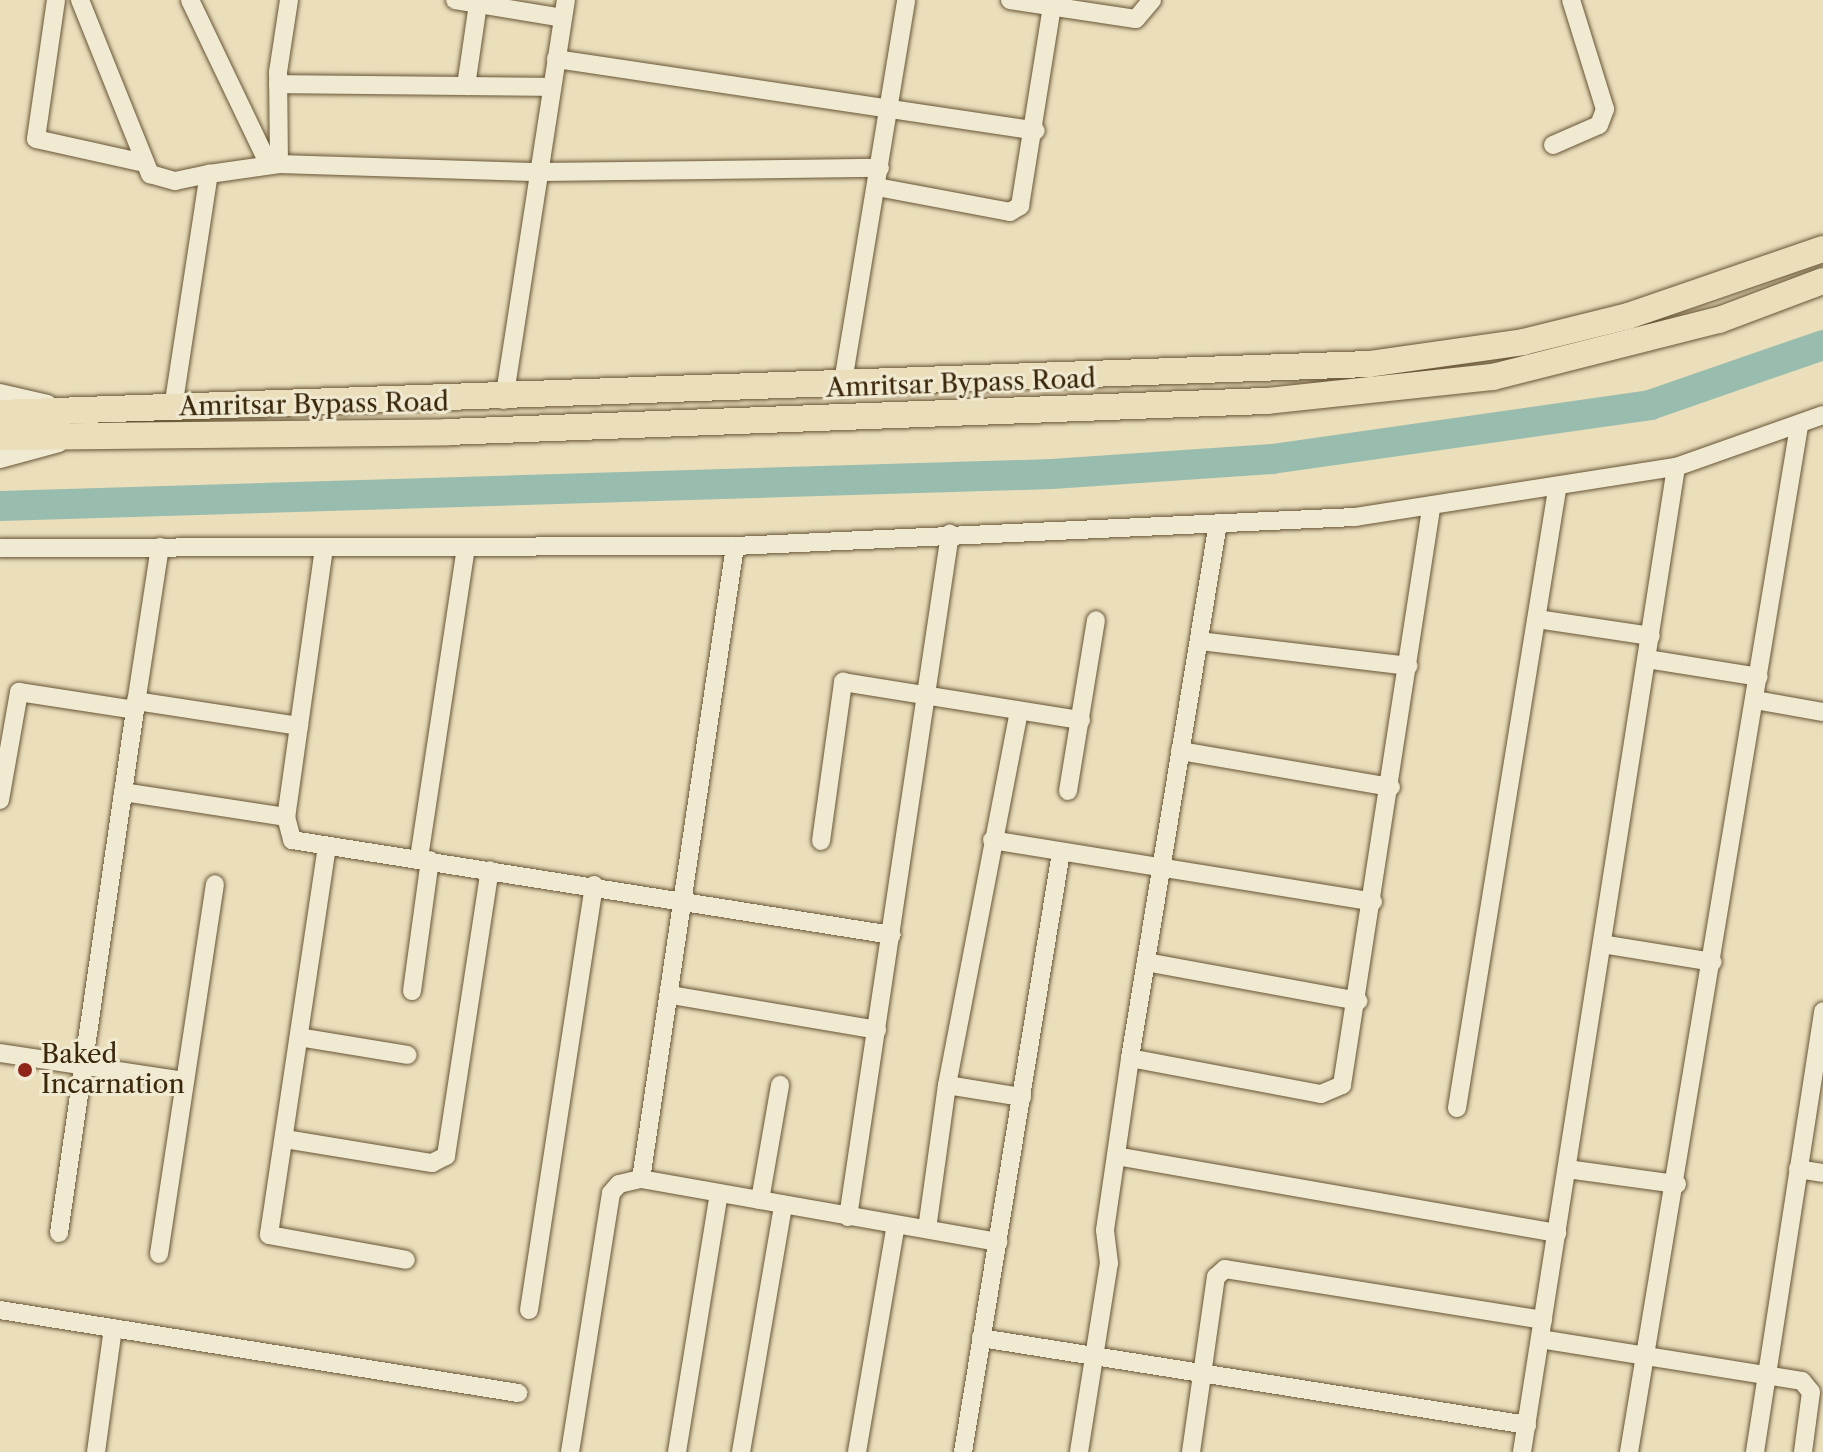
<!DOCTYPE html>
<html>
<head>
<meta charset="utf-8">
<style>
	body { margin:0 }
	#map { position:relative; width:1823px; height:1452px; overflow:hidden; background:#eadebb; font-family:"Libre Caslon Text",serif }
	div>[style] { position:absolute }
	[style*='--x'] { left:calc(var(--x)*1px); top:calc(var(--y)*1px); width:calc(var(--w)*1px); rotate:calc(var(--a)*1deg) }
	.river>* { height:30px; margin:-15px; padding:0 15px; transform-origin:15px; border-radius:15px; background:#98bcad }
	.roads { filter:drop-shadow(0 0 2px #675536) drop-shadow(0 0 2px #675536) }
	.minor>* { height:18px; margin:-9px; padding:0 9px; transform-origin:9px; border-radius:9px; background:#f1ead3 }
	.highway>* { height:26px; margin:-13px; padding:0 13px; transform-origin:13px; border-radius:13px; background:#eadebb }
	.dots>* { width:22px; height:22px; translate:-50% -50%; box-sizing:border-box; border:4px solid #f1ead3; border-radius:50% }
	span { translate:-50% -50%; white-space:nowrap; text-align:center; line-height:1.15; -webkit-text-stroke:6px #f1ead3; paint-order:stroke }
	.street-label { font-size:26px; color:#3b270a }
	.poi-label { font-size:26px; color:#3b270a }
	.left { translate:0 -50%; text-align:left }
</style>
</head>
<body>
<div id="map">
	<div class="river">
		<i style="--x:0;--y:506;--w:1052;--a:-1.74"></i>
		<i style="--x:1052;--y:474;--w:221;--a:-3.9"></i>
		<i style="--x:1272;--y:459;--w:382;--a:-8.1"></i>
		<i style="--x:1650;--y:405;--w:183;--a:-19.1"></i>
	</div>
	<div class="roads">
		<div class="minor">
			<i style="--x:56;--y:0;--w:140;--a:98.2"></i>
			<i style="--x:36;--y:139;--w:111;--a:12.5"></i>
			<i style="--x:80;--y:0;--w:188;--a:68.1"></i>
			<i style="--x:150;--y:174;--w:26;--a:16"></i>
			<i style="--x:175;--y:181;--w:35;--a:-12"></i>
			<i style="--x:190;--y:0;--w:183;--a:64.4"></i>
			<i style="--x:455;--y:0;--w:109;--a:9.5"></i>
			<i style="--x:1010;--y:0;--w:127;--a:8.6"></i>
			<i style="--x:1136;--y:19;--w:25;--a:-50"></i>
			<i style="--x:556;--y:59;--w:485;--a:8.5"></i>
			<i style="--x:278;--y:84;--w:274;--a:0.6"></i>
			<i style="--x:466;--y:86;--w:83;--a:-81.7"></i>
			<i style="--x:1553;--y:145;--w:50;--a:-23.5"></i>
			<i style="--x:1599;--y:125;--w:17;--a:-69"></i>
			<i style="--x:1605;--y:109;--w:114;--a:-107.3"></i>
			<i style="--x:279;--y:164;--w:92;--a:-90.6"></i>
			<i style="--x:278;--y:72;--w:73;--a:-81.3"></i>
			<i style="--x:877;--y:187;--w:135;--a:10.6"></i>
			<i style="--x:1010;--y:212;--w:12;--a:-31"></i>
			<i style="--x:1020;--y:206;--w:209;--a:-80.9"></i>
			<i style="--x:842;--y:388;--w:393;--a:-80.6"></i>
			<i style="--x:0;--y:393;--w:49;--a:12.9"></i>
			<i style="--x:504;--y:400;--w:405;--a:-81.2"></i>
			<i style="--x:173;--y:408;--w:237;--a:-81.3"></i>
			<i style="--x:209;--y:174;--w:71;--a:-8.1"></i>
			<i style="--x:279;--y:164;--w:261;--a:1.8"></i>
			<i style="--x:540;--y:172;--w:340;--a:-0.7"></i>
			<i style="--x:0;--y:459;--w:61;--a:-15.2"></i>
			<i style="--x:0;--y:548;--w:735;--a:-0.16"></i>
			<i style="--x:735;--y:546;--w:621;--a:-2.68"></i>
			<i style="--x:1355;--y:517;--w:325;--a:-8.9"></i>
			<i style="--x:1676;--y:467;--w:156;--a:-19.5"></i>
			<i style="--x:324;--y:548;--w:272;--a:98"></i>
			<i style="--x:286;--y:817;--w:24;--a:75"></i>
			<i style="--x:292;--y:840;--w:607;--a:9"></i>
			<i style="--x:1537;--y:619;--w:115;--a:8.5"></i>
			<i style="--x:1199;--y:641;--w:211;--a:6.8"></i>
			<i style="--x:1647;--y:659;--w:113;--a:9.1"></i>
			<i style="--x:1755;--y:700;--w:69;--a:10"></i>
			<i style="--x:136;--y:701;--w:165;--a:8.7"></i>
			<i style="--x:1180;--y:751;--w:214;--a:9.7"></i>
			<i style="--x:1068;--y:791;--w:173;--a:-80.7"></i>
			<i style="--x:123;--y:792;--w:165;--a:8.7"></i>
			<i style="--x:0;--y:800;--w:110;--a:-80"></i>
			<i style="--x:19;--y:692;--w:117;--a:8.8"></i>
			<i style="--x:135;--y:710;--w:165;--a:-81.3"></i>
			<i style="--x:992;--y:840;--w:386;--a:9.2"></i>
			<i style="--x:821;--y:841;--w:161;--a:-82.1"></i>
			<i style="--x:843;--y:682;--w:241;--a:9.1"></i>
			<i style="--x:327;--y:846;--w:393;--a:98.5"></i>
			<i style="--x:269;--y:1235;--w:139;--a:10.3"></i>
			<i style="--x:419;--y:858;--w:313;--a:-81.4"></i>
			<i style="--x:1602;--y:944;--w:112;--a:9.2"></i>
			<i style="--x:1146;--y:962;--w:216;--a:10.4"></i>
			<i style="--x:412;--y:991;--w:132;--a:-82.2"></i>
			<i style="--x:671;--y:995;--w:209;--a:9.6"></i>
			<i style="--x:299;--y:1037;--w:110;--a:9.4"></i>
			<i style="--x:0;--y:1053;--w:187;--a:8.6"></i>
			<i style="--x:1130;--y:1058;--w:194;--a:10.7"></i>
			<i style="--x:1321;--y:1094;--w:23;--a:-23"></i>
			<i style="--x:1342;--y:1085;--w:583;--a:-81.22"></i>
			<i style="--x:947;--y:1085;--w:76;--a:9.1"></i>
			<i style="--x:1457;--y:1108;--w:626;--a:-80.81"></i>
			<i style="--x:285;--y:1139;--w:149;--a:9.3"></i>
			<i style="--x:432;--y:1163;--w:16;--a:-27"></i>
			<i style="--x:446;--y:1156;--w:289;--a:-81.3"></i>
			<i style="--x:1116;--y:1156;--w:448;--a:9.9"></i>
			<i style="--x:1567;--y:1169;--w:111;--a:7.8"></i>
			<i style="--x:1798;--y:1169;--w:25;--a:9"></i>
			<i style="--x:641;--y:1179;--w:640;--a:-81.55"></i>
			<i style="--x:760;--y:1200;--w:117;--a:-80.1"></i>
			<i style="--x:848;--y:1217;--w:691;--a:-81.51"></i>
			<i style="--x:927;--y:1229;--w:145;--a:-82.1"></i>
			<i style="--x:947;--y:1085;--w:381;--a:-79.1"></i>
			<i style="--x:59;--y:1233;--w:528;--a:-81.73"></i>
			<i style="--x:159;--y:1254;--w:374;--a:-81.4"></i>
			<i style="--x:0;--y:1310;--w:525;--a:9.1"></i>
			<i style="--x:529;--y:1310;--w:430;--a:-81.3"></i>
			<i style="--x:981;--y:1338;--w:553;--a:9.05"></i>
			<i style="--x:1540;--y:1339;--w:265;--a:9.1"></i>
			<i style="--x:1802;--y:1381;--w:14;--a:51"></i>
			<i style="--x:1811;--y:1392;--w:61;--a:97.6"></i>
			<i style="--x:96;--y:1452;--w:125;--a:-82.2"></i>
			<i style="--x:570;--y:1452;--w:262;--a:-81"></i>
			<i style="--x:611;--y:1193;--w:12;--a:-48"></i>
			<i style="--x:619;--y:1184;--w:23;--a:-13"></i>
			<i style="--x:641;--y:1179;--w:363;--a:10"></i>
			<i style="--x:677;--y:1452;--w:262;--a:-80.8"></i>
			<i style="--x:741;--y:1452;--w:251;--a:-80.3"></i>
			<i style="--x:857;--y:1452;--w:230;--a:-80.3"></i>
			<i style="--x:963;--y:1452;--w:608;--a:-80.72"></i>
			<i style="--x:1079;--y:1452;--w:191;--a:-81"></i>
			<i style="--x:1109;--y:1263;--w:33;--a:-97"></i>
			<i style="--x:1105;--y:1230;--w:174;--a:-81.7"></i>
			<i style="--x:1130;--y:1058;--w:542;--a:-80.66"></i>
			<i style="--x:1191;--y:1452;--w:177;--a:-81.9"></i>
			<i style="--x:1216;--y:1277;--w:12;--a:-42"></i>
			<i style="--x:1225;--y:1269;--w:322;--a:9.1"></i>
			<i style="--x:1522;--y:1452;--w:997;--a:-81.11"></i>
			<i style="--x:1629;--y:1452;--w:1040;--a:-80.59"></i>
			<i style="--x:1755;--y:1452;--w:446;--a:-81.2"></i>
		</div>
		<div class="highway">
			<i style="--x:0;--y:413;--w:1370;--a:-2.05"></i>
			<i style="--x:1369;--y:364;--w:156;--a:-8.1"></i>
			<i style="--x:1523;--y:342;--w:108;--a:-13.9"></i>
			<i style="--x:1628;--y:316;--w:206;--a:-19"></i>
			<i style="--x:0;--y:437;--w:447;--a:-0.6"></i>
			<i style="--x:447;--y:432;--w:821;--a:-2.17"></i>
			<i style="--x:1267;--y:401;--w:227;--a:-6.1"></i>
			<i style="--x:1493;--y:377;--w:233;--a:-14.2"></i>
			<i style="--x:1719;--y:320;--w:111;--a:-20.6"></i>
		</div>
	</div>
	<div class="dots">
		<i style="left:25px;top:1070px;background:#8f2418"></i>
	</div>
	<div class="street-label">
		<span style="left:961px;top:384px;rotate:-2deg">Amritsar Bypass Road</span>
		<span style="left:314px;top:405px;rotate:-1deg">Amritsar Bypass Road</span>
	</div>
	<div class="poi-label">
		<span class="left" style="left:41px;top:1070px">Baked<br>Incarnation</span>
	</div>
</div>
</body>
</html>
